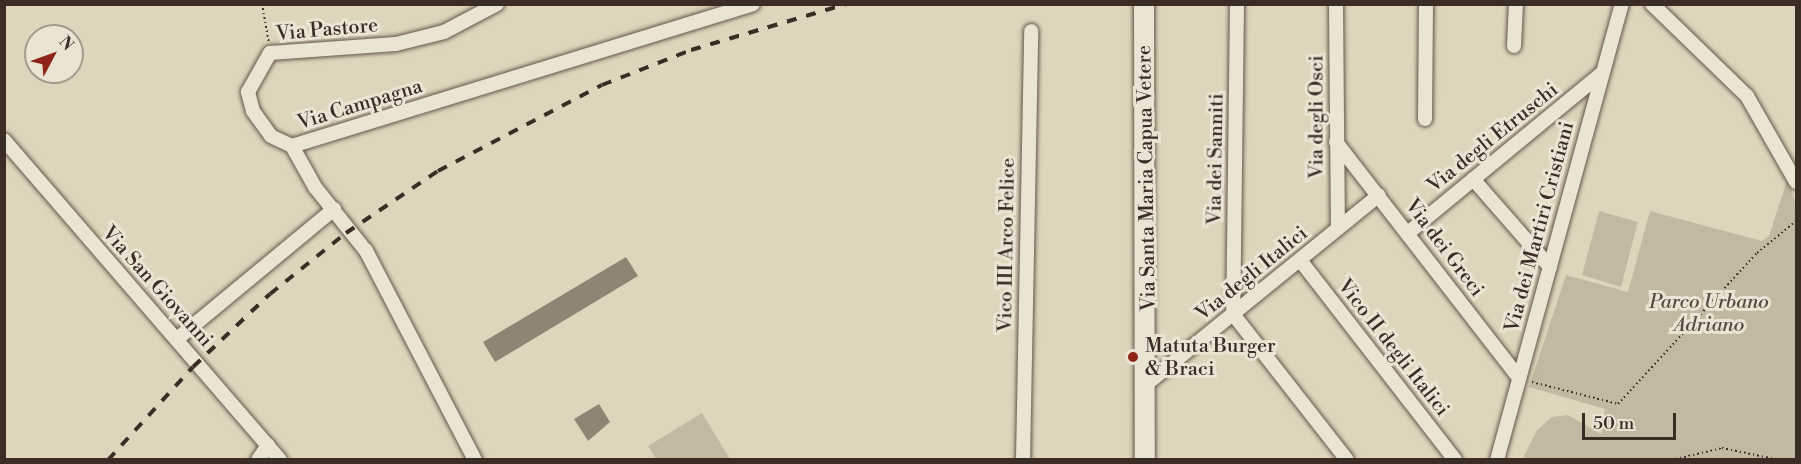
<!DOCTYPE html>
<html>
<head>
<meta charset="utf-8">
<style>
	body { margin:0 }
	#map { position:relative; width:1801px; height:464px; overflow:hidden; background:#ded6bc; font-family:"Libre Bodoni",serif }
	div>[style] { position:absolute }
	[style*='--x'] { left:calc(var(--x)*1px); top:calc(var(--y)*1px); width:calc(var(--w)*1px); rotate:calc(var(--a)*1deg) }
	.green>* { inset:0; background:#c2b9a2 }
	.building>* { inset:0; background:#908574 }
	.path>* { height:2px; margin-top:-1px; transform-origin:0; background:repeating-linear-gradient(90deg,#3b2d26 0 1.5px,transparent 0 4.5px) }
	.roads { filter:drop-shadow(0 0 2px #64574c) drop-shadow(0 0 2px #64574c) }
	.street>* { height:14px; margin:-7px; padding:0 7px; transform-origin:7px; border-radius:7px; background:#eae4d3 }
	.secondary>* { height:20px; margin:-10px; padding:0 10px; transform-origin:10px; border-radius:10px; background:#eae4d3 }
	.rail>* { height:4px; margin-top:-2px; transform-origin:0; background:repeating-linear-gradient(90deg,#3b2d26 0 10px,transparent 0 20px) }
	.dots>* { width:16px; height:16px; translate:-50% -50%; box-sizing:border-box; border:3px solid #eae4d3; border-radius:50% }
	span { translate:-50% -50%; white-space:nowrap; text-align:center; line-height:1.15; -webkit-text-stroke:6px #eae4d3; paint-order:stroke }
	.street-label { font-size:20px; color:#3b2d26 }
	.park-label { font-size:20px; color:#56493f; font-style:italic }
	.poi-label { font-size:20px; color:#3b2d26 }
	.left { translate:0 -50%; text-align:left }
	.frame { position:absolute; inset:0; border:6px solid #3b2d26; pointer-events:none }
	.north { position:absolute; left:24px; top:24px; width:60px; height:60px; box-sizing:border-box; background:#eae4d3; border:2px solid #a49b8e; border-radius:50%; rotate:49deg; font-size:16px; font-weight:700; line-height:24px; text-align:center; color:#3b2d26 }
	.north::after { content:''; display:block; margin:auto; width:21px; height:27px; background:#8f2418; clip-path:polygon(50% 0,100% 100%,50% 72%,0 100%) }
	.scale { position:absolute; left:1582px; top:413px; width:94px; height:27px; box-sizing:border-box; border:3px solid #3b2d26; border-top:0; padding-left:8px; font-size:18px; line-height:21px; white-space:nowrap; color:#3b2d26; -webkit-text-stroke:4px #eae4d3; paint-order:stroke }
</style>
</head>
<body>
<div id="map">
	<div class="green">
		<i style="clip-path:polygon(1788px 177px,1796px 206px,1796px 459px,1522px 460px,1537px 430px,1552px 417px,1568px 415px,1601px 434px,1605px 409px,1529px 387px,1566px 275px,1628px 292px,1650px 211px,1762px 241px,1769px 236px)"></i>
		<i style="clip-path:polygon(1599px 211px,1638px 222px,1621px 287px,1582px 275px)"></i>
		<i style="clip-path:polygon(702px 413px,730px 459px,656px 459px,648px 446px)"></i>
	</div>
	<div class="building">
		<i style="clip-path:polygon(626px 257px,638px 276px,495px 362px,483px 342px)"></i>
		<i style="clip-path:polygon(599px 404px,610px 422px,588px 441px,574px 419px)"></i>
	</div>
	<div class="path">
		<i style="--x:262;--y:4;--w:39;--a:80"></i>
		<i style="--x:1532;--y:382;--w:89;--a:14.3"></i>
		<i style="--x:1618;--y:404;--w:205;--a:-47.4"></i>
		<i style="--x:1757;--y:253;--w:50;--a:-39.4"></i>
		<i style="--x:1671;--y:460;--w:52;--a:-13.2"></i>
		<i style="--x:1722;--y:448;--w:59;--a:11.7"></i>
	</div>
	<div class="roads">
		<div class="street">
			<i style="--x:1237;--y:4;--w:310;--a:90.7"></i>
			<i style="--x:1233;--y:314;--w:185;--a:52"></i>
			<i style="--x:1336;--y:4;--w:224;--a:89.5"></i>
			<i style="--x:1652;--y:4;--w:132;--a:44.1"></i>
			<i style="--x:1747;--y:96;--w:99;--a:60.3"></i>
			<i style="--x:1514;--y:46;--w:42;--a:-87.3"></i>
			<i style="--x:1425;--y:119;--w:115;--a:-89.5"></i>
			<i style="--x:4;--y:140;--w:423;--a:49.2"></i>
			<i style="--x:1336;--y:142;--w:299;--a:52.2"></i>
			<i style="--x:292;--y:146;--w:23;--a:-155"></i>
			<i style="--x:271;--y:136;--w:31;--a:-126"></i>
			<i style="--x:253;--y:111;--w:20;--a:-105"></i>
			<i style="--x:248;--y:92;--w:45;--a:-60.6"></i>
			<i style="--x:270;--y:53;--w:126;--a:-4.1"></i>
			<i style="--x:396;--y:44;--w:49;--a:-14"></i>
			<i style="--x:444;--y:32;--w:60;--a:-27.8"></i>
			<i style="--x:1473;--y:179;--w:117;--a:48.8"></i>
			<i style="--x:1408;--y:233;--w:251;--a:-39.5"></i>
			<i style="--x:1300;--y:260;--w:253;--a:52.2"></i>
			<i style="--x:177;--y:339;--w:204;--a:-39.6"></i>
			<i style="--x:1149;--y:382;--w:296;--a:-39.1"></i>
			<i style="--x:258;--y:460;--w:18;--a:-56"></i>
			<i style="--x:475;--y:460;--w:236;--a:-117.5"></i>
			<i style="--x:366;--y:251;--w:82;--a:-128.6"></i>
			<i style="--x:315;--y:187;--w:47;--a:-119.3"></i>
			<i style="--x:292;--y:146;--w:482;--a:-17.1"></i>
			<i style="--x:1023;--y:460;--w:429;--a:-88.9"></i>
			<i style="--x:1497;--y:460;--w:473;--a:-74.7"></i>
		</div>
		<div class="secondary">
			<i style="--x:1144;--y:4;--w:456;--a:89.9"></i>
		</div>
	</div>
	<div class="rail">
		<i style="--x:108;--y:460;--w:126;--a:-47.6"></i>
		<i style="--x:193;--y:367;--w:106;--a:-43.5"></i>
		<i style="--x:270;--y:294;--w:97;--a:-38.8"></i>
		<i style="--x:346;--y:233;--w:111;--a:-34"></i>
		<i style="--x:438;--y:171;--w:185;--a:-27.7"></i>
		<i style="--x:602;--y:85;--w:96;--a:-21.5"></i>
		<i style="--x:691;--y:50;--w:162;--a:-16.5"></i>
	</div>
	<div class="dots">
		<i style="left:1133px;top:357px;background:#8f2418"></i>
	</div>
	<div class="street-label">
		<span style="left:327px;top:30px;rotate:-5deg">Via Pastore</span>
		<span style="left:360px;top:105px;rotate:-17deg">Via Campagna</span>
		<span style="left:1317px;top:117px;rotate:-90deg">Via degli Osci</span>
		<span style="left:1493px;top:138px;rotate:-39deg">Via degli Etruschi</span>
		<span style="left:1216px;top:159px;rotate:-89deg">Via dei Sanniti</span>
		<span style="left:1147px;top:178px;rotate:-91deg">Via Santa Maria Capua Vetere</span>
		<span style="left:1540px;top:227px;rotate:-75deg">Via dei Martiri Cristiani</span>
		<span style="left:1007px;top:245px;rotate:-89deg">Vico III Arco Felice</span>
		<span style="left:1444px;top:248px;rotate:53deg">Via dei Greci</span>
		<span style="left:1252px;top:274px;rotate:-39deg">Via degli Italici</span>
		<span style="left:157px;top:287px;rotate:48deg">Via San Giovanni</span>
		<span style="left:1393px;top:348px;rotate:52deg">Vico II degli Italici</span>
	</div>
	<div class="park-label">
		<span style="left:1709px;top:314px">Parco Urbano<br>Adriano</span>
	</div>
	<div class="poi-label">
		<span class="left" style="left:1145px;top:358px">Matuta Burger<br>&amp; Braci</span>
	</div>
	<div class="frame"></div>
	<div class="north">N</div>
	<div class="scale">50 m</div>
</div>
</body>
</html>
